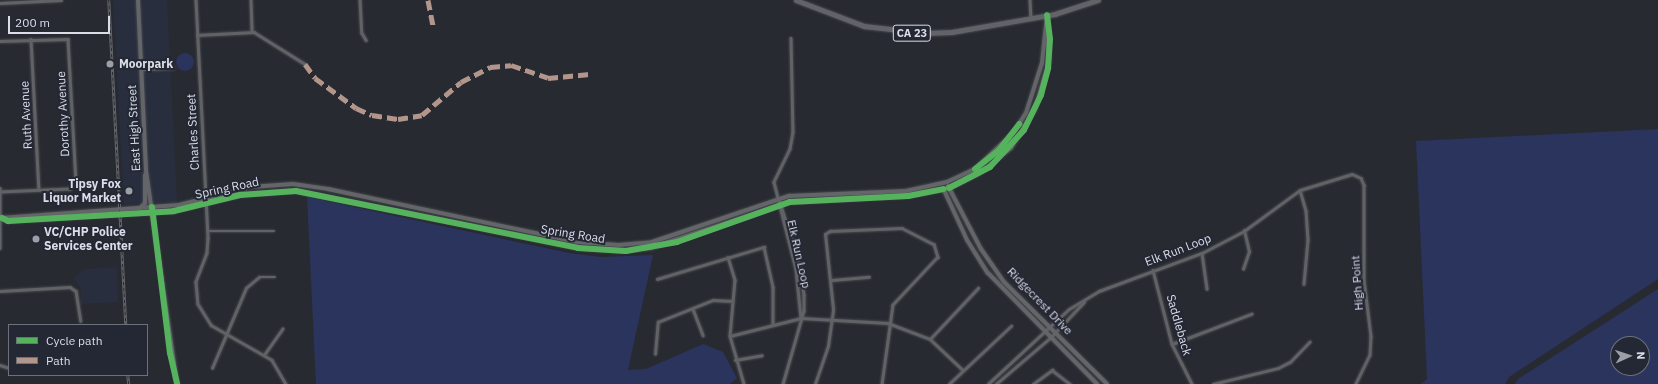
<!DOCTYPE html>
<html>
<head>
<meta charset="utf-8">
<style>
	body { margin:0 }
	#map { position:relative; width:1658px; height:384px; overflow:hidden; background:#282a31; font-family:"IBM Plex Sans",sans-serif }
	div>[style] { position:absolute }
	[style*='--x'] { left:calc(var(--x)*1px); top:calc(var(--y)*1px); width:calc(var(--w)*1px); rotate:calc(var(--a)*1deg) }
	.built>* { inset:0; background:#292e3f }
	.green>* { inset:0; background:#2a345c }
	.round { border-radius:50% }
	.roads { filter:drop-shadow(0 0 1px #45484d) drop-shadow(0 0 1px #45484d) }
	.street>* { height:2.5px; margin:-1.25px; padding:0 1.25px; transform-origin:1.25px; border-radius:1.25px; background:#616265 }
	.secondary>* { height:4px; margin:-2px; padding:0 2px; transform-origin:2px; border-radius:2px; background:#646568 }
	.primary>* { height:4.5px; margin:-2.25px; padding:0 2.25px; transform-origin:2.25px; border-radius:2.25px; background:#626368 }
	.rail>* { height:2.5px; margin-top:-1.25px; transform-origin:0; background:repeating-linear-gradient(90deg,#242835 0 3px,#646669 0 6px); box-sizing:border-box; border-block:1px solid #646669 }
	.quiet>* { height:5px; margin-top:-2.5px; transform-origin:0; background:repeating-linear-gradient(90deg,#b2968c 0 10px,transparent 0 15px) }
	.cycleway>* { height:6px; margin:-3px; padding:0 3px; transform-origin:3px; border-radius:3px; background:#56b35d }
	.dots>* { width:11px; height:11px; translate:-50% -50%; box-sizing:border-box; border:2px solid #242835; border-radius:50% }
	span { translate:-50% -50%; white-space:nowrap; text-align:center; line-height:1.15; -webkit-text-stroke:4px #242835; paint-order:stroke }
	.shield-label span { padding:1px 3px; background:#242835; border:1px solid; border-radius:3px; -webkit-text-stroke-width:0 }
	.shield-label { font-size:11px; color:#dbdee7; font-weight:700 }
	.poi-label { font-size:12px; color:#dbdee7; font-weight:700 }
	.left { translate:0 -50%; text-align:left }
	.right { translate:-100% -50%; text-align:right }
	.street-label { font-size:12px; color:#dbdee7 }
	.legend { position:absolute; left:8px; top:324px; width:140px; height:52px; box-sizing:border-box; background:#242835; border:1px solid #6d717c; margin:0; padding:5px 7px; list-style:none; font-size:12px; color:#dbdee7 }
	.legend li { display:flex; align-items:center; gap:8px; height:20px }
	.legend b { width:20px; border:1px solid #6d717c }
	.north { position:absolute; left:1610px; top:336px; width:40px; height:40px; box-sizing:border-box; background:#242835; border:1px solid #6d717c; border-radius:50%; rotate:87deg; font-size:11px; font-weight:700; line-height:16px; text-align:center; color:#dbdee7 }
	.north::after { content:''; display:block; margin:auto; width:14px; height:18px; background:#9c9fa7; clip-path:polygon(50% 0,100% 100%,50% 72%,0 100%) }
	.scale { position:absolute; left:8px; top:16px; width:102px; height:18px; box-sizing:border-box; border:2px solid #dbdee7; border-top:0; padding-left:5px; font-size:12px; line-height:14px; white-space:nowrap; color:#dbdee7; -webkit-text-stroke:3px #242835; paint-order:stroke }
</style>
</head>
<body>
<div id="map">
	<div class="built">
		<i style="clip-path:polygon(113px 0,167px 0,177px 202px,124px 204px)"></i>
		<i style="clip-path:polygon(117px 267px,118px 302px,81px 304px,81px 290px,74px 278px,85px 269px)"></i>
	</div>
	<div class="green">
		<i class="round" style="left:176px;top:53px;width:18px;height:18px"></i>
		<i style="clip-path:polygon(1658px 129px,1658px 279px,1509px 377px,1505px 384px,1421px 384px,1427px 379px,1416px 141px)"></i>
		<i style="clip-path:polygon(307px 197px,569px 253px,601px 257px,653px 255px,628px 370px,646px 369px,703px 344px,723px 352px,737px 378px,730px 384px,316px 384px)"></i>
		<i style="clip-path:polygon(evenodd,1658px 289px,1658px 384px,1515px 384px,1518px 379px,1658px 289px,1618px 344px,1642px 344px,1642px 368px,1618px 368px,1618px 344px)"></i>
	</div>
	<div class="roads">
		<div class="street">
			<i style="--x:196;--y:0;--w:238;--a:87.1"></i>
			<i style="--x:208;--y:238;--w:15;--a:94"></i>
			<i style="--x:207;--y:253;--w:31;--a:111"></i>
			<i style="--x:196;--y:282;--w:22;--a:85"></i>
			<i style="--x:198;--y:304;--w:25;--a:58"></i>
			<i style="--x:211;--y:325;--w:70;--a:29.8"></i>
			<i style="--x:272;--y:360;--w:28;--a:60"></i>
			<i style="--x:251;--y:0;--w:32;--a:88"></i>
			<i style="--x:360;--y:0;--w:33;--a:87"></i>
			<i style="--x:362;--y:33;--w:8;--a:60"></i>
			<i style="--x:1030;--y:0;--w:18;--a:87"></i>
			<i style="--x:0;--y:3;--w:61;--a:-2.8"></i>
			<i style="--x:197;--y:35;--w:57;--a:-3"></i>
			<i style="--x:254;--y:32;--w:60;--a:32.1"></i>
			<i style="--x:791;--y:38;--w:94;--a:88.8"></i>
			<i style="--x:793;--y:132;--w:17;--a:100"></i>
			<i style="--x:790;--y:149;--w:37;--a:116"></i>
			<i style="--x:774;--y:182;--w:90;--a:75.8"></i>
			<i style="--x:796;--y:269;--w:49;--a:84.2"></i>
			<i style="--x:31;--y:39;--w:151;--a:87"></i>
			<i style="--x:0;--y:41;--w:68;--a:-1.7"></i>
			<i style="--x:68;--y:39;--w:142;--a:86.8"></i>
			<i style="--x:76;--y:181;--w:10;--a:127"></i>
			<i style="--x:70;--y:189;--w:70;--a:177.5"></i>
			<i style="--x:141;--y:69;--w:32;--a:-2"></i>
			<i style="--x:0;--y:188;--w:60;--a:90"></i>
			<i style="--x:1300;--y:190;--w:22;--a:74"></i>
			<i style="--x:1306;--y:211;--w:29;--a:86"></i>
			<i style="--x:1308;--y:240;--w:44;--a:95.2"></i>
			<i style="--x:779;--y:199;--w:67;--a:72.6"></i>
			<i style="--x:799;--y:263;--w:32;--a:81"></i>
			<i style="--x:804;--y:295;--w:16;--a:90"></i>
			<i style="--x:804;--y:311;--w:76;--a:106"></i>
			<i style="--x:207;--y:231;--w:67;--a:0"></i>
			<i style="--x:1202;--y:253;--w:36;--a:82"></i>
			<i style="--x:728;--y:257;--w:24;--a:73"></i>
			<i style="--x:735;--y:280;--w:56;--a:95.1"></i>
			<i style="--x:730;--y:336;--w:50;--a:73.7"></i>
			<i style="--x:1243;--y:269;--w:18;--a:-71"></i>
			<i style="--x:1249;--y:252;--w:22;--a:-103"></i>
			<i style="--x:1153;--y:270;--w:76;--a:75.6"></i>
			<i style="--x:1172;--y:344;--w:45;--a:63.4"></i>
			<i style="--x:657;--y:279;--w:112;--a:-16.7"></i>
			<i style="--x:764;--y:247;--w:41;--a:77.3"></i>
			<i style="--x:773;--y:287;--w:37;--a:90"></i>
			<i style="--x:832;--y:280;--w:37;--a:-5"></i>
			<i style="--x:0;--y:291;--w:70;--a:-3.3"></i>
			<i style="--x:70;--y:287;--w:7;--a:34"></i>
			<i style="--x:76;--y:291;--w:30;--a:81"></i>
			<i style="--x:693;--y:309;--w:28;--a:69"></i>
			<i style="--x:730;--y:336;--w:73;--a:-14.2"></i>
			<i style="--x:801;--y:318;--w:87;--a:3.3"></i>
			<i style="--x:888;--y:323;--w:45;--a:20.9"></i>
			<i style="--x:930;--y:339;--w:45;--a:43.2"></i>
			<i style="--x:930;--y:339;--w:70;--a:-46.7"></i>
			<i style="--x:1172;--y:344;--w:85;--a:-20.8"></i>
			<i style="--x:655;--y:354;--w:32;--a:-85"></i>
			<i style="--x:658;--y:322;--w:59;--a:-21.8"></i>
			<i style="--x:713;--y:300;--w:19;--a:3"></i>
			<i style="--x:264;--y:355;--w:32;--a:-55"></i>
			<i style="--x:735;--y:360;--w:27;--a:-10"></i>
			<i style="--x:0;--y:365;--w:9;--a:18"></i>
			<i style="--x:212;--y:368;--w:87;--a:-67"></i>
			<i style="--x:246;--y:288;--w:17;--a:-40"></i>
			<i style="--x:259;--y:277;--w:16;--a:0"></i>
			<i style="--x:815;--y:384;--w:40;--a:-71.1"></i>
			<i style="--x:828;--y:346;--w:37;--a:-82"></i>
			<i style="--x:833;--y:309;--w:75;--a:-96.1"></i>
			<i style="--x:825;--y:234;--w:6;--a:-31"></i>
			<i style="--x:830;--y:231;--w:72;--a:-2.4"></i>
			<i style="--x:902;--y:228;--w:36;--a:27"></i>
			<i style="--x:934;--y:244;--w:14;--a:73"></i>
			<i style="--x:938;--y:257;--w:66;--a:133.2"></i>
			<i style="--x:893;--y:305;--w:80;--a:97.9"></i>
			<i style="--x:949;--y:384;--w:85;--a:-43.1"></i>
			<i style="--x:988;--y:384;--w:110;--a:-42.8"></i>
			<i style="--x:1069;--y:309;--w:35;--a:-31"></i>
			<i style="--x:1099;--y:291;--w:110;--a:-20.3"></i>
			<i style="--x:1202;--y:253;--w:47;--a:-27.6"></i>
			<i style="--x:1244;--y:231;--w:69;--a:-36.2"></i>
			<i style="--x:1300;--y:190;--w:54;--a:-17.1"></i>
			<i style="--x:1352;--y:174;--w:10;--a:24"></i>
			<i style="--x:1361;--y:178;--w:8;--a:67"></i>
			<i style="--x:1364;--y:185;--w:95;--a:90"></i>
			<i style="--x:1364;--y:280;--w:56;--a:82.9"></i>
			<i style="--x:1371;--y:336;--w:19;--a:93"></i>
			<i style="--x:1370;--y:355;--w:32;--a:116"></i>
			<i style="--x:996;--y:384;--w:72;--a:-40.5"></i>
			<i style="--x:1051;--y:337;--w:48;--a:-46.7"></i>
			<i style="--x:1033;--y:384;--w:24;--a:-36"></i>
			<i style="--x:1052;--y:370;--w:23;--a:38"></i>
			<i style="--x:1213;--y:384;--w:67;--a:-13.8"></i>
			<i style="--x:1278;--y:368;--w:13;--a:-27"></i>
			<i style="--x:1290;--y:362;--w:28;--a:-46"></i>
		</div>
		<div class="secondary">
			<i style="--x:138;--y:0;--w:171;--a:87.3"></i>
			<i style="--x:146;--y:171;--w:215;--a:81.7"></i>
			<i style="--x:948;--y:186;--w:71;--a:62.4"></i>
			<i style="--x:981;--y:249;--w:40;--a:55.1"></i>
			<i style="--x:1004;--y:282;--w:145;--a:44.7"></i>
			<i style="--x:943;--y:188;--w:57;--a:65.2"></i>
			<i style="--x:967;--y:240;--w:39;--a:58"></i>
			<i style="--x:988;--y:273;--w:156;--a:45.5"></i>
			<i style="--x:140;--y:208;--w:7;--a:-45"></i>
			<i style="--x:145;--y:203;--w:28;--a:-90"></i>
			<i style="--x:1;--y:218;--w:178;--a:-4.2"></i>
			<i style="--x:179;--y:205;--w:73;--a:-14.2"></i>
			<i style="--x:250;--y:187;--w:43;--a:-4"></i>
			<i style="--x:293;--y:184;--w:35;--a:8"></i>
			<i style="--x:328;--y:189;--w:255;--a:12"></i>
			<i style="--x:577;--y:242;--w:42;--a:4.1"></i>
			<i style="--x:619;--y:245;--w:33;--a:-5"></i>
			<i style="--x:652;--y:242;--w:145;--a:-18.6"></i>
			<i style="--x:789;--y:196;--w:117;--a:-2.4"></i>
			<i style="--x:906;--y:191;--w:42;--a:-12.4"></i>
			<i style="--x:947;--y:182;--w:31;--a:-25"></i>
			<i style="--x:975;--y:169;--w:54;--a:-43.5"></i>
			<i style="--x:1014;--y:132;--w:22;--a:-58"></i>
			<i style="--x:1026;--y:113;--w:52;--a:-72.3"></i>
			<i style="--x:1042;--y:63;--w:47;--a:-83.9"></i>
			<i style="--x:2;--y:218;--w:7;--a:27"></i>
			<i style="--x:8;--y:221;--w:166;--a:-3.4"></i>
			<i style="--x:174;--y:211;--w:68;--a:-13.6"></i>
			<i style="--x:240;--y:195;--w:56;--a:-4.1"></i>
			<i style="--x:296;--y:191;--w:288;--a:11.4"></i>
			<i style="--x:578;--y:248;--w:39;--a:4"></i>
			<i style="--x:617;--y:251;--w:33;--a:-5"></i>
			<i style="--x:650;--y:248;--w:147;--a:-18.2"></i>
			<i style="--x:790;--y:202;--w:118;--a:-2.9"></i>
			<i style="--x:908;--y:196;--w:42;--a:-11"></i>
			<i style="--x:949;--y:188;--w:32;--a:-26"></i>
			<i style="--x:978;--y:174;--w:42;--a:-38.2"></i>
			<i style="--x:1011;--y:148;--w:46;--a:-58.4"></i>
			<i style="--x:1035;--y:109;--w:50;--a:-73.7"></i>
			<i style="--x:1049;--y:61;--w:46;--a:-92.5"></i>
		</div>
		<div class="primary">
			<i style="--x:796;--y:0;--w:73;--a:20.9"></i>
			<i style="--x:864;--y:26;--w:62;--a:6.4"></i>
			<i style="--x:926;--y:33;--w:26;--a:-2"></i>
			<i style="--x:952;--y:32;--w:105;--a:-9.9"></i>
			<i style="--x:1055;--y:14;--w:45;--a:-18"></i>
		</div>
	</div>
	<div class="rail">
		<i style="--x:109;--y:0;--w:325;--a:87"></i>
		<i style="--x:128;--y:375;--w:9;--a:84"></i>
	</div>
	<div class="quiet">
		<i style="--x:428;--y:0;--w:26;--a:79"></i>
		<i style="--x:305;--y:64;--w:17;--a:54"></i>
		<i style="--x:315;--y:78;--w:51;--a:36.2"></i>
		<i style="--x:356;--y:108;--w:17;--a:24"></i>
		<i style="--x:372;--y:115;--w:26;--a:9"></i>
		<i style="--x:398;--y:119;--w:24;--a:-9"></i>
		<i style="--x:422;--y:115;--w:51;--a:-40.2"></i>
		<i style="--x:461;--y:82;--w:33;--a:-27"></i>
		<i style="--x:490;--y:67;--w:21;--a:-5"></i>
		<i style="--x:511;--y:65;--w:39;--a:19"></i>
		<i style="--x:548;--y:78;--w:42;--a:-5.4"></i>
	</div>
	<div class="cycleway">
		<i style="--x:975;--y:169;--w:31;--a:-38"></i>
		<i style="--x:999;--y:150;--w:33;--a:-52"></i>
		<i style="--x:949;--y:188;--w:46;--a:-27.1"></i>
		<i style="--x:990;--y:167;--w:50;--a:-47.4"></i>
		<i style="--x:1024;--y:130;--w:39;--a:-64"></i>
		<i style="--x:1041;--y:95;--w:28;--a:-75"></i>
		<i style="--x:1048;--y:68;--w:29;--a:-86"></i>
		<i style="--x:1050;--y:39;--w:24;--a:-97"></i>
		<i style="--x:152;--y:207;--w:147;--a:83"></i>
		<i style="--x:170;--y:353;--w:32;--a:77"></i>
		<i style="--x:2;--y:218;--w:7;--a:27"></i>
		<i style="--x:8;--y:221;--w:166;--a:-3.4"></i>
		<i style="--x:174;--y:211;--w:68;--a:-13.6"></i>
		<i style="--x:240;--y:195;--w:56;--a:-4.1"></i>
		<i style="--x:296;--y:191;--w:288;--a:11.4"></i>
		<i style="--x:578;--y:248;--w:48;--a:3.6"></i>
		<i style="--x:626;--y:251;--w:52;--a:-10"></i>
		<i style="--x:677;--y:242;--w:120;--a:-19.5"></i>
		<i style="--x:790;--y:202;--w:118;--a:-2.9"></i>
		<i style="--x:908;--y:196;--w:36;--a:-11"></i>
	</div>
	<div class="dots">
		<i style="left:110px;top:64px;background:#9c9fa7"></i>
		<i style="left:129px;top:191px;background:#9c9fa7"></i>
		<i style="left:36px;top:239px;background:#9c9fa7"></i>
	</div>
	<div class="shield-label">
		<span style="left:912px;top:33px">CA 23</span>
	</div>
	<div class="poi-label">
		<span class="left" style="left:119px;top:64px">Moorpark</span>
		<span class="right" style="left:121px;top:191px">Tipsy Fox<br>Liquor Market</span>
		<span class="left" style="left:44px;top:239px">VC/CHP Police<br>Services Center</span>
	</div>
	<div class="street-label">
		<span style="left:63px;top:114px;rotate:-93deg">Dorothy Avenue</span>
		<span style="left:26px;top:115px;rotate:-93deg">Ruth Avenue</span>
		<span style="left:134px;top:128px;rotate:-93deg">East High Street</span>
		<span style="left:193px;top:132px;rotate:-93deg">Charles Street</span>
		<span style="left:227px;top:188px;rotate:-12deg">Spring Road</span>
		<span style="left:573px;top:234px;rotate:9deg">Spring Road</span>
		<span style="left:1178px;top:250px;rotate:-21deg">Elk Run Loop</span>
		<span style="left:799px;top:254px;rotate:77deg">Elk Run Loop</span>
		<span style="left:1357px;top:283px;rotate:-94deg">High Point</span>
		<span style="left:1040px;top:301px;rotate:46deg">Ridgecrest Drive</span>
		<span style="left:1179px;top:325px;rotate:74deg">Saddleback</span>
	</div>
	<ul class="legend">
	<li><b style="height:5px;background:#56b35d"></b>Cycle path</li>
	<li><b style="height:5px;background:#b2968c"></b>Path</li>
	</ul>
	<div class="north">N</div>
	<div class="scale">200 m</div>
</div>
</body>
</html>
